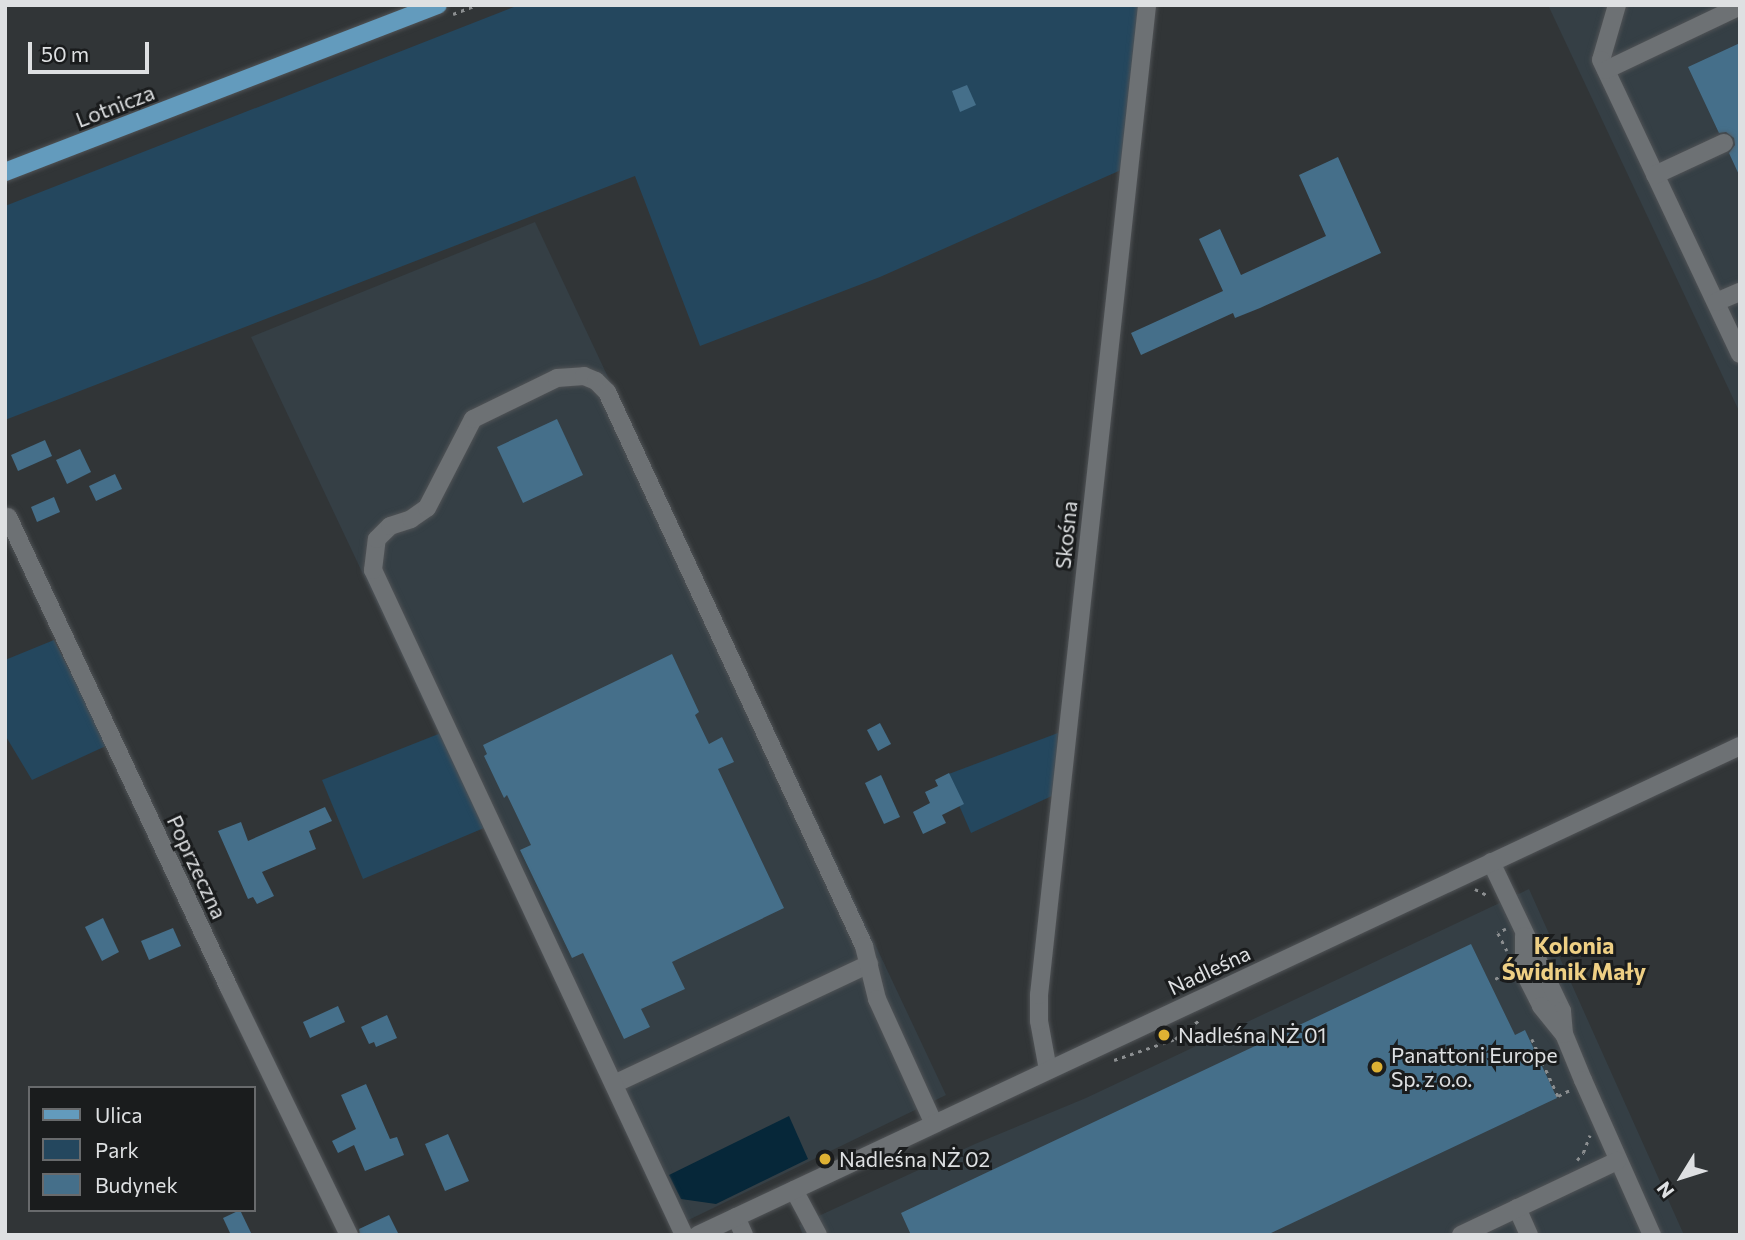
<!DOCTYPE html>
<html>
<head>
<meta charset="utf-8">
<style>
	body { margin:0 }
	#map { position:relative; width:1745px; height:1240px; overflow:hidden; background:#313537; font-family:Commissioner,sans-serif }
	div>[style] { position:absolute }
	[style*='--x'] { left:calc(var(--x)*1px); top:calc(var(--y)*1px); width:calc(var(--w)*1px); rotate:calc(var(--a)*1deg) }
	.built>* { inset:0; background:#353f45 }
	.green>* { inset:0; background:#24475e }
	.water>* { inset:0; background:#062739 }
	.building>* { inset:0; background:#456f8a }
	.path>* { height:2.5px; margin-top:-1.25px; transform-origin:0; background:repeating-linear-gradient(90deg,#8b8e90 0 3.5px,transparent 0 8.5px) }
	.roads { filter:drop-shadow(0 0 2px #505356) drop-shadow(0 0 2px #505356) }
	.minor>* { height:18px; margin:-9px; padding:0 9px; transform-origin:9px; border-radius:9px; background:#6d7174 }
	.major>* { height:18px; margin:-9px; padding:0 9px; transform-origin:9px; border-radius:9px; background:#639bbd }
	.dots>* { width:19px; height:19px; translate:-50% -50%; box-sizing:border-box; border:4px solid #1a1c1d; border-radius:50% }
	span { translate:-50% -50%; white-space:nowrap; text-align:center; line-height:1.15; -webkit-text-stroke:6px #1a1c1d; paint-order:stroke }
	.street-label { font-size:21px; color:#dee0e2 }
	.poi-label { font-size:21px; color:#dee0e2 }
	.left { translate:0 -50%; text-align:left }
	.neighbourhood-label { font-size:23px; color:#eecf84; font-weight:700 }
	.frame { position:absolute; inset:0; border:7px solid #dee0e2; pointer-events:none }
	.legend { position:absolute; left:28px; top:1086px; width:228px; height:126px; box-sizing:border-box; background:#1a1c1d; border:2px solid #686a6c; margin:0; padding:9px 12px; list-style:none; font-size:21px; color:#dee0e2 }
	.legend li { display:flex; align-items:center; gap:14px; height:35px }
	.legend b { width:35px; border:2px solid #686a6c }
	.north { position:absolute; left:1647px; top:1142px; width:70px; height:70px; -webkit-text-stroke:5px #1a1c1d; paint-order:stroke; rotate:232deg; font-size:19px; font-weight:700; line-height:28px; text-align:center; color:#dee0e2 }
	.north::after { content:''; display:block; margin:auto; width:24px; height:32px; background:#dee0e2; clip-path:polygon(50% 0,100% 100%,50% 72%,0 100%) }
	.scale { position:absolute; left:28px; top:42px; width:121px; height:32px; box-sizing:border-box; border:4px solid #dee0e2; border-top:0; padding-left:9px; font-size:21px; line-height:24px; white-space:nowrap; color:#dee0e2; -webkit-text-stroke:5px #1a1c1d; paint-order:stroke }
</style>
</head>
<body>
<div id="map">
	<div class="built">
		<i style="clip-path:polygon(1548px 5px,1740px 5px,1740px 413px)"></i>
		<i style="clip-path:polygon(535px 222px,946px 1095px,672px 1228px,251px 337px)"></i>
		<i style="clip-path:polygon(1529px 889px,1684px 1235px,803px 1235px,799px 1225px,975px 1144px,1086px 1098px)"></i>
	</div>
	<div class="green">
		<i style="clip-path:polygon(519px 5px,1141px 5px,1121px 170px,880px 277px,700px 346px,635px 176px,5px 420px,5px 206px)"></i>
		<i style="clip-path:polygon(54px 640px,108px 745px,32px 780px,5px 735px,5px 660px)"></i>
		<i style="clip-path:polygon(441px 733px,484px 828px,363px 879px,322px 780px)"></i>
		<i style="clip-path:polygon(1058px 733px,1054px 795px,971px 833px,946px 775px)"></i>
	</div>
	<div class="water">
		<i style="clip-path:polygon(789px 1116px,808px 1159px,716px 1204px,681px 1199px,669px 1175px)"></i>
	</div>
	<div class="building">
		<i style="clip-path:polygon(1740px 43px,1740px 177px,1729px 153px,1735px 145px,1734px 138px,1726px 132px,1719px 133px,1688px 67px)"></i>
		<i style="clip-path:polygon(967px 85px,976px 105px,960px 112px,952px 91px)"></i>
		<i style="clip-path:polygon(1338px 157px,1381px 253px,1260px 308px,1235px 318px,1233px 313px,1141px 355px,1131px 333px,1223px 291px,1199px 239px,1220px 229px,1241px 275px,1326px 236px,1299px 175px)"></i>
		<i style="clip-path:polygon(557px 419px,583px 475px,523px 503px,497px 447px)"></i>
		<i style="clip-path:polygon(45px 440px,52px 456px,18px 471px,11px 455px)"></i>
		<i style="clip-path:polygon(80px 449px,91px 472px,67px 484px,56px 460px)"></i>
		<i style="clip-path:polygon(115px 474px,122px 489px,96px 501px,89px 486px)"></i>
		<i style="clip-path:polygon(54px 497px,60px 512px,37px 522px,31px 507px)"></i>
		<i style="clip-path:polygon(672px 654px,699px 712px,695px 715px,709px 744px,722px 737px,734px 762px,718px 769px,784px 908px,672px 962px,685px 989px,641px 1009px,650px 1027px,624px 1039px,583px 953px,572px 958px,520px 850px,531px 845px,507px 795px,504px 798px,484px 756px,487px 754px,483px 745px)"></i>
		<i style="clip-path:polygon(880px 723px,891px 744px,878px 751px,867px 730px)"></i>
		<i style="clip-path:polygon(949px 773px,964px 804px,942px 815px,946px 823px,923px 834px,913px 812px,930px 803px,925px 792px,938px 786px,935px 780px)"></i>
		<i style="clip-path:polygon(881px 775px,900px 817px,884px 824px,865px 783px)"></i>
		<i style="clip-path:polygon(325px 807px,332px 821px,309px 831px,316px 849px,262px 872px,274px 896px,257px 904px,253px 897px,248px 899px,218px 831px,241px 822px,248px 841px)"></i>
		<i style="clip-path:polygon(103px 918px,119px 952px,102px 961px,85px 927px)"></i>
		<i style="clip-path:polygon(173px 928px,181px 946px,149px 960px,141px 941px)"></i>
		<i style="clip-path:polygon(1471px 944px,1515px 1035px,1525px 1030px,1557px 1098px,1267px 1235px,911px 1235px,901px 1213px)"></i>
		<i style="clip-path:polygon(338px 1006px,345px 1022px,310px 1038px,303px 1022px)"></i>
		<i style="clip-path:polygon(387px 1015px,397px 1038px,376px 1047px,374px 1042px,369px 1044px,361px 1027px)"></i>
		<i style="clip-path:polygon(366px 1084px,390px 1139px,397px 1137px,404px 1155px,365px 1171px,354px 1145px,338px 1153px,332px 1141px,356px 1129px,341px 1095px)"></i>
		<i style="clip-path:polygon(448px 1134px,469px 1181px,445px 1191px,425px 1144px)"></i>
		<i style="clip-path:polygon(240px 1210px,252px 1235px,231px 1235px,223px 1218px)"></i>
		<i style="clip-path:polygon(389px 1215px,399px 1235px,360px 1235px,359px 1229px)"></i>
	</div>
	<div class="path">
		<i style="--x:453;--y:14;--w:25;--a:-21"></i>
		<i style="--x:1475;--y:889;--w:13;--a:27"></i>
		<i style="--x:1506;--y:929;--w:9;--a:153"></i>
		<i style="--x:1498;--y:933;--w:20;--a:63"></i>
		<i style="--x:1495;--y:979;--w:13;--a:-29"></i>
		<i style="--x:1532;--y:1039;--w:63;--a:65.5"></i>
		<i style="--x:1558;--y:1096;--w:13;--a:-27"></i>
		<i style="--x:1114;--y:1060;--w:65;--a:-19"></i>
		<i style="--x:1175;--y:1039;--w:31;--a:-38"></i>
		<i style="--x:1577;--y:1160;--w:9;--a:-49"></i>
		<i style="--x:1583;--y:1153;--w:19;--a:-69"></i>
	</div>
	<div class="roads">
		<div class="minor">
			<i style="--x:1617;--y:5;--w:57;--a:106.2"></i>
			<i style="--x:1601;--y:60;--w:325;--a:64.7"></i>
			<i style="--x:1606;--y:70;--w:148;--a:-25.5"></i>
			<i style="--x:1655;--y:175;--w:76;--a:-24.9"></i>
			<i style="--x:1716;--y:302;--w:26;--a:-23"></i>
			<i style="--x:8;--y:517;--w:520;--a:64.86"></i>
			<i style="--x:229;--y:988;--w:275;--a:64.1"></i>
			<i style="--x:1491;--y:862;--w:165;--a:64.5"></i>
			<i style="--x:1562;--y:1011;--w:23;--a:85"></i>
			<i style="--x:1564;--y:1034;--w:50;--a:67.6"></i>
			<i style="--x:1583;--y:1080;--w:170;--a:66"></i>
			<i style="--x:1524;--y:936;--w:36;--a:90"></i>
			<i style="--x:1524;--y:972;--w:38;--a:63"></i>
			<i style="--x:1541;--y:1006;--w:36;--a:51"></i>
			<i style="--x:1048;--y:1070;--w:50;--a:-100.4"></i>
			<i style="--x:1039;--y:1021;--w:26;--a:-90"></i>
			<i style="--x:1039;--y:995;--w:996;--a:-83.77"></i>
			<i style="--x:614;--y:1084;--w:282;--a:-25.2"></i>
			<i style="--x:794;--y:1190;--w:51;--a:61.9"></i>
			<i style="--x:1517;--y:1208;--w:30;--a:66"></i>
			<i style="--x:736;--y:1217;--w:20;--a:66"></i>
			<i style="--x:684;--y:1235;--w:734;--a:-115.06"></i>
			<i style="--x:373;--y:570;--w:31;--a:-83"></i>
			<i style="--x:377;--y:539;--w:18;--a:-45"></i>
			<i style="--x:390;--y:526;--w:22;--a:-18"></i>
			<i style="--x:411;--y:519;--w:19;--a:-35"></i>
			<i style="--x:427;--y:508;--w:100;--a:-62.7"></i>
			<i style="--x:473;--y:419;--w:93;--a:-26"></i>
			<i style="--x:557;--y:378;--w:27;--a:-4"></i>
			<i style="--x:584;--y:376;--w:13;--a:23"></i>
			<i style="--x:596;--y:381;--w:16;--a:45"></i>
			<i style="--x:607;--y:392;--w:611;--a:65.11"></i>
			<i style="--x:864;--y:946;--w:55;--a:76.2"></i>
			<i style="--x:877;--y:999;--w:137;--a:65.5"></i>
			<i style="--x:698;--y:1235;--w:1151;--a:-25.14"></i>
			<i style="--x:1461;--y:1235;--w:173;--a:-25.4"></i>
		</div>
		<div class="major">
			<i style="--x:5;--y:172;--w:464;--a:-21.1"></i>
		</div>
	</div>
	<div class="dots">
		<i style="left:1164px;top:1035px;background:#deb133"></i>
		<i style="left:1377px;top:1067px;background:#deb133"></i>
		<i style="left:825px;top:1159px;background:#deb133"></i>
	</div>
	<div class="street-label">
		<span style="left:115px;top:106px;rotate:-21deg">Lotnicza</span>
		<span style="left:1066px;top:535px;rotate:-84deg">Skośna</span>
		<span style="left:197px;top:867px;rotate:65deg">Poprzeczna</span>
		<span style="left:1209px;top:970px;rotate:-25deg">Nadleśna</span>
	</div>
	<div class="poi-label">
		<span class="left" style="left:1178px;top:1035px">Nadleśna NŻ 01</span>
		<span class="left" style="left:1391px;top:1067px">Panattoni Europe<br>Sp. z o.o.</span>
		<span class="left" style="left:839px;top:1159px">Nadleśna NŻ 02</span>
	</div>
	<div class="neighbourhood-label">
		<span style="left:1574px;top:958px">Kolonia<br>Świdnik Mały</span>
	</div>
	<div class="frame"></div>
	<ul class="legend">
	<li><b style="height:9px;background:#639bbd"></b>Ulica</li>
	<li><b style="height:19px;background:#24475e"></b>Park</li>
	<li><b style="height:19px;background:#456f8a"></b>Budynek</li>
	</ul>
	<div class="north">N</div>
	<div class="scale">50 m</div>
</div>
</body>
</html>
